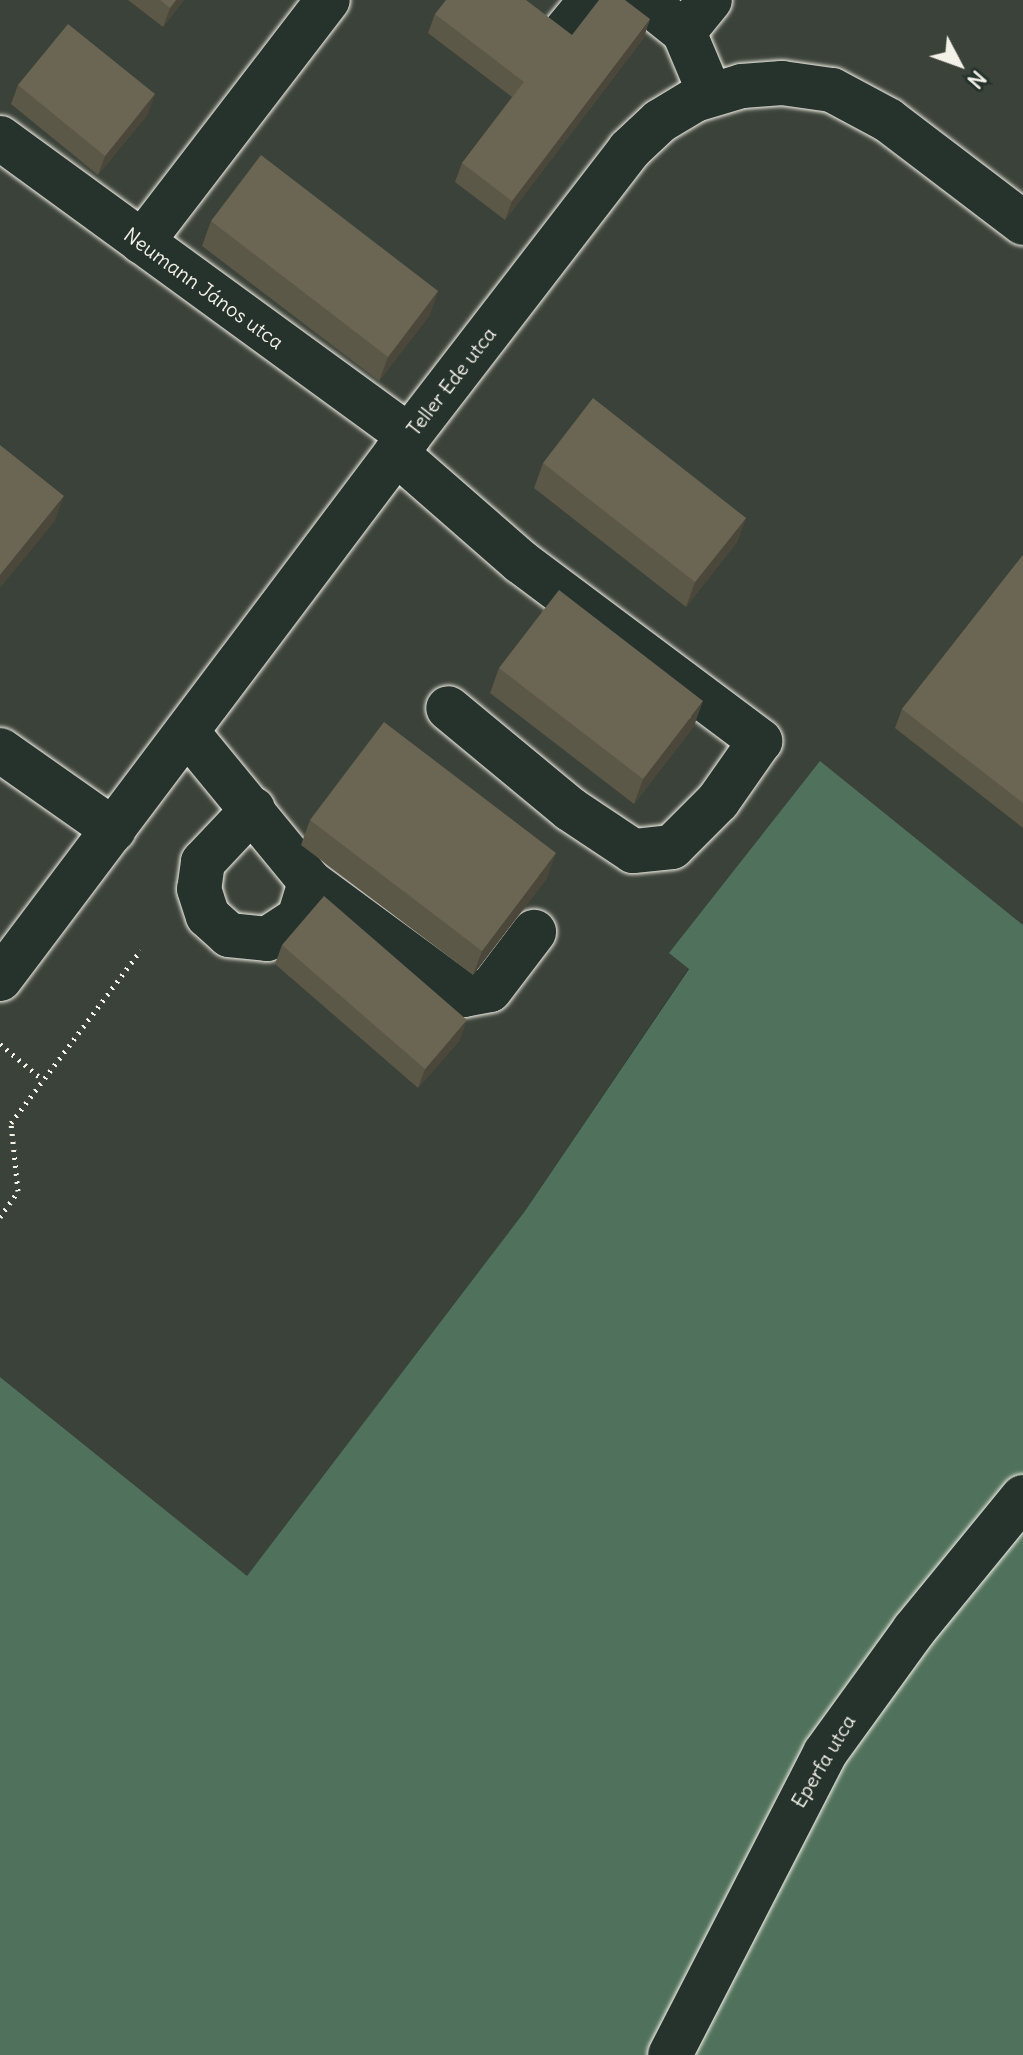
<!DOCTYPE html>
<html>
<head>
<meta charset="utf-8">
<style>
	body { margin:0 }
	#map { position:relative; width:1023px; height:2055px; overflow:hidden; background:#26332d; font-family:Delius,sans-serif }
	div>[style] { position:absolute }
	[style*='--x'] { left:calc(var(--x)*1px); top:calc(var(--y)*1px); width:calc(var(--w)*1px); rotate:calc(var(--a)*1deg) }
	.built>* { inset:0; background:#3b4239 }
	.green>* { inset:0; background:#50715b }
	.path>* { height:5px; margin-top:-2.5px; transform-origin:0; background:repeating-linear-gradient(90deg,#f4f1e8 0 2px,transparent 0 8px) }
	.roads { filter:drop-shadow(0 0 2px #f4f1e8) drop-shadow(0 0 2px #f4f1e8) }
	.minor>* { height:44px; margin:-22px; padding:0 22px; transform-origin:22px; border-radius:22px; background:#26332d }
	.wall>* { inset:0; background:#5c5848 }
	.shaded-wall>* { inset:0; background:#4b473b }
	.building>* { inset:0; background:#6b6654 }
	span { translate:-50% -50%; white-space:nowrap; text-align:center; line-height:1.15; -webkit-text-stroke:6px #26332d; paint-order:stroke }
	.street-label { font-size:20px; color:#f4f1e8 }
	.north { position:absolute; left:919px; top:24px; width:80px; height:80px; -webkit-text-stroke:6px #26332d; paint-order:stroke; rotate:131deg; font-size:22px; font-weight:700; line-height:32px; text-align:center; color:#f4f1e8 }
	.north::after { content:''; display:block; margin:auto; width:28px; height:36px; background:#f4f1e8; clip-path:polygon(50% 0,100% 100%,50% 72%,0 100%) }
</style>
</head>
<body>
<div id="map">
	<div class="built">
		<i style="clip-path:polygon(0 0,1023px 0,1023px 925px,820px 762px,670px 953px,689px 968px,525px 1211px,247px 1577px,0 1377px)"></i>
	</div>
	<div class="green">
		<i style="clip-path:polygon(820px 761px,1023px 925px,1023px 2055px,0 2055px,0 1377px,247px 1576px,525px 1211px,689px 969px,669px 953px)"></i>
	</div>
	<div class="path">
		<i style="--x:0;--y:1044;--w:56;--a:39.9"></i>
		<i style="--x:0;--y:1217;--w:32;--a:-55"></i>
		<i style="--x:18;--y:1191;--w:68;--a:-95.9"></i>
		<i style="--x:11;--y:1123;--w:216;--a:-53.1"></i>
	</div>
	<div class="roads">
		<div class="minor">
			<i style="--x:644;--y:0;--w:51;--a:38.7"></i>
			<i style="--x:558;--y:40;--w:52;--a:-50.5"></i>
			<i style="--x:710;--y:94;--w:67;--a:-112.8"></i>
			<i style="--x:684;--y:32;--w:41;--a:-50.9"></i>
			<i style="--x:0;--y:138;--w:506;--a:36.08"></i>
			<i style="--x:142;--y:242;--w:305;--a:-52.5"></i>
			<i style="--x:396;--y:453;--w:166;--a:41.1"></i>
			<i style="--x:521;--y:562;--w:299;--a:36.8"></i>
			<i style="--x:760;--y:741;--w:73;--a:125"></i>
			<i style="--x:718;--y:801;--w:65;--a:135"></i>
			<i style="--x:672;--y:847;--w:39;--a:174"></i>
			<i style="--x:633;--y:851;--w:76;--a:-146.3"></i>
			<i style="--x:570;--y:809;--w:158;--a:-140.4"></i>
			<i style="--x:187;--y:732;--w:194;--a:50.6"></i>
			<i style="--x:310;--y:882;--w:191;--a:36.3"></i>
			<i style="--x:464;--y:995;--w:26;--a:-11"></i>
			<i style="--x:490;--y:990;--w:73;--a:-52.8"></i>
			<i style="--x:0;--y:750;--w:139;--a:35.1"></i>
			<i style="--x:253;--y:809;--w:73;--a:133.3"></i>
			<i style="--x:203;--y:862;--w:27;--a:98"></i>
			<i style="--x:199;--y:889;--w:28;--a:72"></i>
			<i style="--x:208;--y:916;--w:28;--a:42"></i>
			<i style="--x:229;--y:935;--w:38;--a:6"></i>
			<i style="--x:267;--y:939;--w:38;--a:-33"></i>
			<i style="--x:299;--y:918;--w:38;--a:-73"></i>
			<i style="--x:0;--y:979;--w:680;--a:-53.01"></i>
			<i style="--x:409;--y:436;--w:361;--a:-52.4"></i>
			<i style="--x:629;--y:150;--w:42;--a:-43.1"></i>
			<i style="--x:660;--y:121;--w:41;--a:-31"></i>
			<i style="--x:695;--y:100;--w:49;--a:-16.6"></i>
			<i style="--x:742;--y:86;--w:40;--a:-4.3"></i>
			<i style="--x:782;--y:83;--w:50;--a:8"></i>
			<i style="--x:832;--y:90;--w:64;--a:28.2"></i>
			<i style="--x:888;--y:120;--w:170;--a:37.3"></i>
			<i style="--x:670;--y:2055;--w:339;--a:-62.8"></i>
			<i style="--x:825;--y:1753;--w:152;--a:-54.1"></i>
			<i style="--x:914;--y:1630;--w:172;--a:-50.7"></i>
		</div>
	</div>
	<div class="wall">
		<i style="clip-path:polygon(128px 0,184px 0,163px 27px)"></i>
		<i style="clip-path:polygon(435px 14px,572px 35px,650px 19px,643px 39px,505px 220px,455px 182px,462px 163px,512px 97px,428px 33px)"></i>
		<i style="clip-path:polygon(18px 85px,148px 114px,98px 175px,11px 104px)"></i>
		<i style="clip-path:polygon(211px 221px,438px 291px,429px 316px,379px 381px,202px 246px)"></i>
		<i style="clip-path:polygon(543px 463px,746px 518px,737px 542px,686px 607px,534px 488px)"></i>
		<i style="clip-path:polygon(1023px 555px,1023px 828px,895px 728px,902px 709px)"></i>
		<i style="clip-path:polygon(499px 668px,694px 726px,634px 804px,490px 693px)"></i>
		<i style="clip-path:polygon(310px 820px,547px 878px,473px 975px,301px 845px)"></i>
		<i style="clip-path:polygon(282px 945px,460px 1040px,418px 1088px,275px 964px)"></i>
	</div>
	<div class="shaded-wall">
		<i style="clip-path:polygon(176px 0,184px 0,163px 27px,170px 8px)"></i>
		<i style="clip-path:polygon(650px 19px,643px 39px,505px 220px,512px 201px)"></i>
		<i style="clip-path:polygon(155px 94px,148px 114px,98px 175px,105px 156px)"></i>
		<i style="clip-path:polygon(438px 291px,429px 316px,379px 381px,388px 357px)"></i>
		<i style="clip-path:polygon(64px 496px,55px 521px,0 588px,0 575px)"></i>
		<i style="clip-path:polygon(746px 518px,737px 542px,686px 607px,695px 582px)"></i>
		<i style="clip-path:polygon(703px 701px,694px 726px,634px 804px,643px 779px)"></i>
		<i style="clip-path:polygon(556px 853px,547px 878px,473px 975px,482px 951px)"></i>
		<i style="clip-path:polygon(467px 1020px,460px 1040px,418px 1088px,425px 1069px)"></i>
	</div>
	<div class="building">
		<i style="clip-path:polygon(160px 0,176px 0,170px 8px)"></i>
		<i style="clip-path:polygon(446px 0,526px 0,572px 35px,599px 0,625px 0,650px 19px,512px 201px,462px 163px,524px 82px,435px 14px)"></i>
		<i style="clip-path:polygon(68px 24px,155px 94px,105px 156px,18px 85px)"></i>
		<i style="clip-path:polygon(261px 155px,438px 291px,388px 357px,211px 221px)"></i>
		<i style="clip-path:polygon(593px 398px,746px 518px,695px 582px,543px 463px)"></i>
		<i style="clip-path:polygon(0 445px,64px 496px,0 575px)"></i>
		<i style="clip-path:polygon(1023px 555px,1023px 803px,902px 709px)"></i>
		<i style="clip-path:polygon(559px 590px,703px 701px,643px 779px,499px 668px)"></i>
		<i style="clip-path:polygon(384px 722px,556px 853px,482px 951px,310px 820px)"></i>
		<i style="clip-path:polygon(324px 896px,467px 1020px,425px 1069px,282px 945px)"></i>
	</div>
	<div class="street-label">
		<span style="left:204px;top:288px;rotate:36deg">Neumann János utca</span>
		<span style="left:451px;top:381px;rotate:-52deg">Teller Ede utca</span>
		<span style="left:823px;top:1761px;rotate:-59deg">Eperfa utca</span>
	</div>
	<div class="north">N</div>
</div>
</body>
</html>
